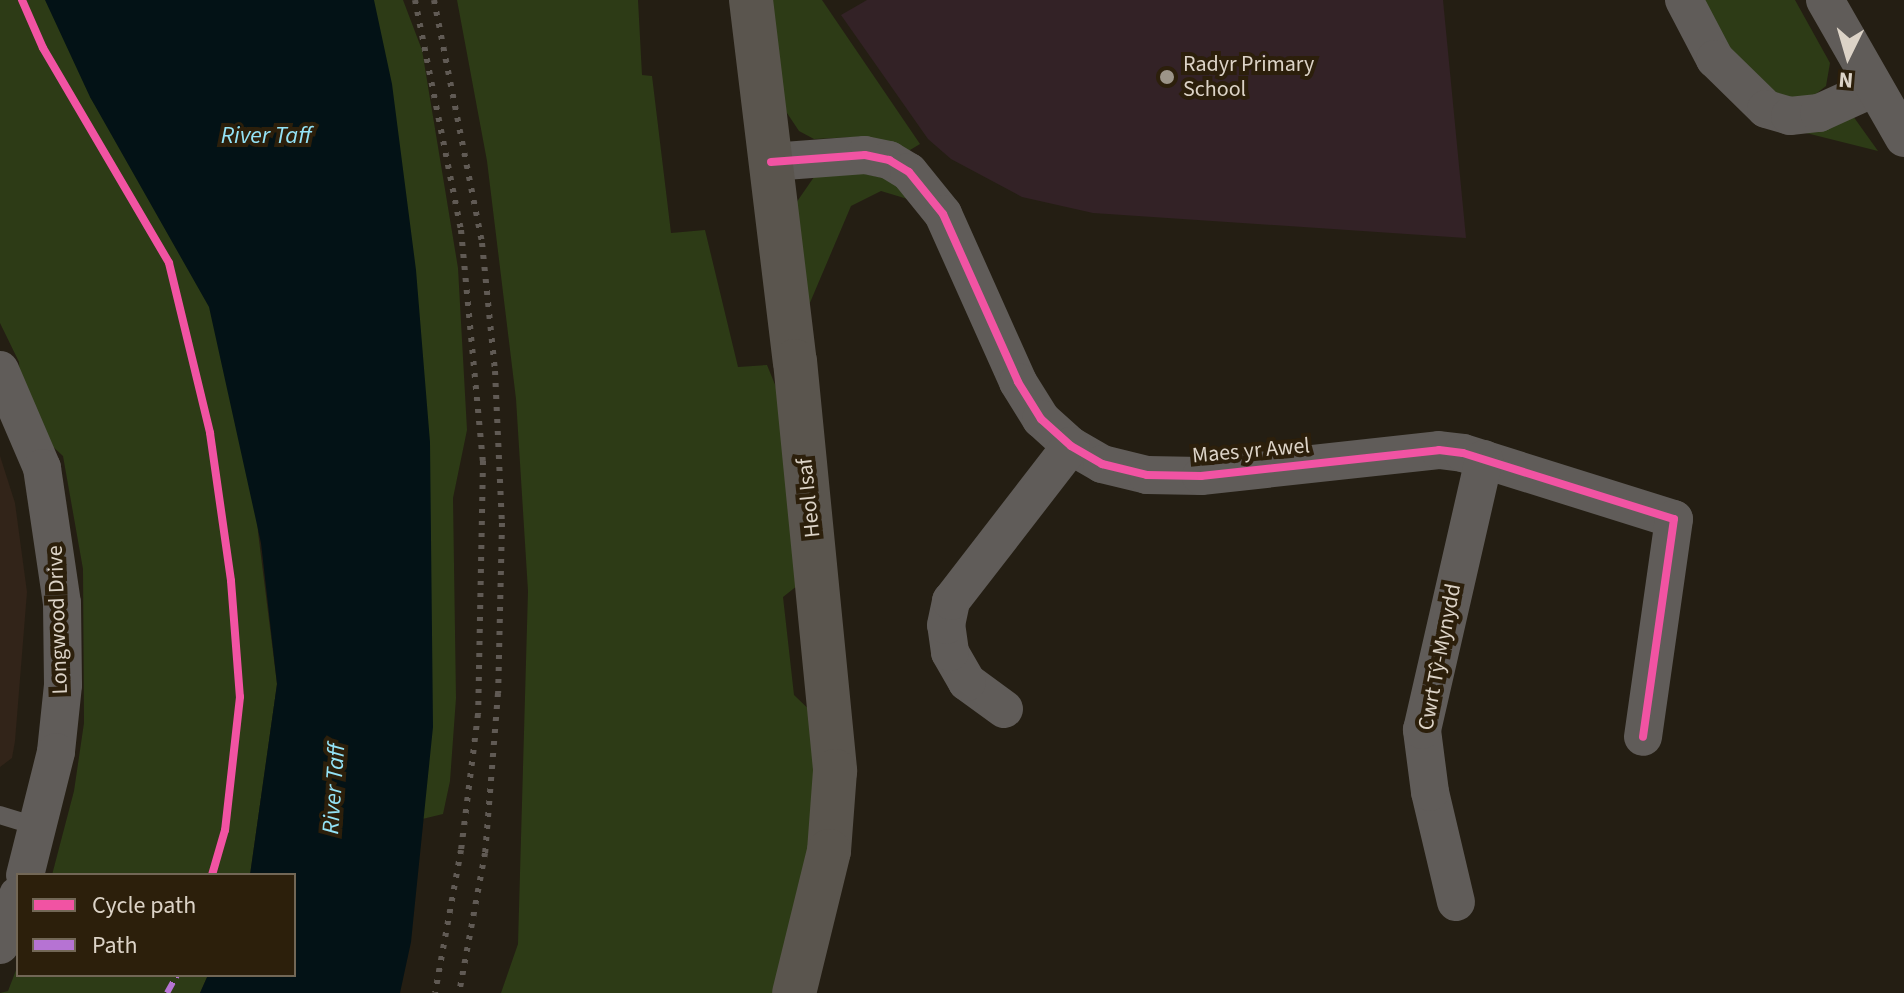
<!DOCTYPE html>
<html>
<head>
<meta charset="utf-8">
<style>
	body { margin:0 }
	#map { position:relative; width:1904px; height:993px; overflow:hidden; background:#241e13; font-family:"Source Sans 3",sans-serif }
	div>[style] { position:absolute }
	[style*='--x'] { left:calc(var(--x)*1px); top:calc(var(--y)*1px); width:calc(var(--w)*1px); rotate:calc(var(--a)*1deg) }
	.industrial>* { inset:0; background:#322419 }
	.education>* { inset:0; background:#332226 }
	.green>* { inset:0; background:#2d3b16 }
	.water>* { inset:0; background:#031216 }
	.lane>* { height:18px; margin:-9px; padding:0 9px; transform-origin:9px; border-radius:9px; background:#605c59 }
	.street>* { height:38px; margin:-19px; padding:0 19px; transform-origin:19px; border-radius:19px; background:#605c59 }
	.secondary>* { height:44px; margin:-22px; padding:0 22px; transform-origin:22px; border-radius:22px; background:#5a554e }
	.rail>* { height:6px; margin-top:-3px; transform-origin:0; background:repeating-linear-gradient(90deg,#605a54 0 4px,transparent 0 12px) }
	.quiet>* { height:6px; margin-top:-3px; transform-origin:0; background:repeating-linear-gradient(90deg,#b673d3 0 12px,transparent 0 18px) }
	.cycleway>* { height:8px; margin:-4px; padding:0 4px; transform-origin:4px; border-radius:4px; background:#f153a3 }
	.dots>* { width:22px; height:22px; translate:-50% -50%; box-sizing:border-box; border:4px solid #2c1f0b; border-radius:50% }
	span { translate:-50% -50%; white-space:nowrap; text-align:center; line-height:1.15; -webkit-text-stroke:8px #2c1f0b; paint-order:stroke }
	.poi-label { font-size:22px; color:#dcd3c7 }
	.left { translate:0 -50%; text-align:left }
	.street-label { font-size:22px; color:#dcd3c7 }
	.water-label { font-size:24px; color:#94e3f7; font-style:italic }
	.legend { position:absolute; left:16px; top:873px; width:280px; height:104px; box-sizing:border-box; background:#2c1f0b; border:2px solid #726756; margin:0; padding:10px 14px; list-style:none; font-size:24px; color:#dcd3c7 }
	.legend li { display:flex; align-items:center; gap:16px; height:40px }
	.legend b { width:40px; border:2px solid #726756 }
	.north { position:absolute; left:1808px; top:16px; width:80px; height:80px; -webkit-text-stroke:6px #2c1f0b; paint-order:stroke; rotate:185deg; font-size:22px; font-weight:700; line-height:32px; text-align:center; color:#dcd3c7 }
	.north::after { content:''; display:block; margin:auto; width:28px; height:36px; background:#dcd3c7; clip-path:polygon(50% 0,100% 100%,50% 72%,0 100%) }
</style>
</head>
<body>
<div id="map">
	<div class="industrial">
		<i style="clip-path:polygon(0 456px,15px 503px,27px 592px,15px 741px,12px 758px,0 767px)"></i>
	</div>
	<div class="education">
		<i style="clip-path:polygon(867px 0,1443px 0,1466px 238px,1093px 213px,1022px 197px,951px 159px,928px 139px,841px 15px)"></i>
	</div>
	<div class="green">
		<i style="clip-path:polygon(0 0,100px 0,100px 74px,90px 97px,96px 106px,164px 122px,251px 413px,258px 532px,277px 684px,250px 875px,52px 875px,74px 791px,84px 723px,83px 569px,63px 456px,50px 444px,20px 381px,19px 362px,0 323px)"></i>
		<i style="clip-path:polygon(361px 0,403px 0,422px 50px,458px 268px,467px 430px,453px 498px,456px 698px,450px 781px,443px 814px,410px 822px)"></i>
		<i style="clip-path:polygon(457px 0,638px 0,642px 75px,652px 76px,671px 233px,705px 230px,738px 367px,767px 365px,783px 404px,807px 578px,783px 597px,794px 695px,821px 721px,825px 775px,783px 993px,501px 993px,518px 944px,528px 591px,516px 399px,487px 161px)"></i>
		<i style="clip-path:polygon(771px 0,822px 0,920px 144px,905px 153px,855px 137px,814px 139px,799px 131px,785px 110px)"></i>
		<i style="clip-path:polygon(1700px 0,1795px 0,1830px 63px,1826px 86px,1812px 97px,1777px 97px,1723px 46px)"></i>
		<i style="clip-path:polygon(1853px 116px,1878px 151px,1798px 131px)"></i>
		<i style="clip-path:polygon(838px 168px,888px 179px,914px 201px,881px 191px,851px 206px,809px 305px,796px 203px,814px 177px)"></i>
		<i style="clip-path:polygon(18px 965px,18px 975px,208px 975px,200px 993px,0 993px,8px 991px)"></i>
	</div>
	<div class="water">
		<i style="clip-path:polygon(45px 0,374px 0,392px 84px,416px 270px,430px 442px,433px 727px,411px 942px,400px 993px,200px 993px,208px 975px,294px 975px,294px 875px,250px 875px,277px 684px,261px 543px,209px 307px,90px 97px)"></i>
	</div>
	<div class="lane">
		<i style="--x:0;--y:815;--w:41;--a:17.1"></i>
	</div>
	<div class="street">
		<i style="--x:1684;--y:0;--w:67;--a:62.3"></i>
		<i style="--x:1715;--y:59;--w:71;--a:44.4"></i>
		<i style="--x:1766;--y:109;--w:25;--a:16"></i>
		<i style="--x:1790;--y:116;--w:29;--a:-6"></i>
		<i style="--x:1819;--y:113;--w:58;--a:-24.4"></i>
		<i style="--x:1825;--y:0;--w:159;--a:60.2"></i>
		<i style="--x:771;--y:162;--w:94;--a:-4.3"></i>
		<i style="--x:865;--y:155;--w:25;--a:12"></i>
		<i style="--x:889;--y:160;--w:23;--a:31"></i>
		<i style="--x:909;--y:172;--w:54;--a:51"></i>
		<i style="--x:943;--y:214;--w:184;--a:65.9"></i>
		<i style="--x:1018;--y:382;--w:44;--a:58.1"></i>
		<i style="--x:1041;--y:419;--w:40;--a:42"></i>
		<i style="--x:1071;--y:446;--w:36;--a:30"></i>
		<i style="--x:1102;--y:464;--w:46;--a:13.7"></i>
		<i style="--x:1147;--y:475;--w:54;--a:1.1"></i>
		<i style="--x:1201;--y:476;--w:239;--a:-6.2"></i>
		<i style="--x:1439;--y:450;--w:24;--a:7"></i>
		<i style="--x:1463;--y:453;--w:221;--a:17.4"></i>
		<i style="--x:1674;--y:519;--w:220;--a:98.1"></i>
		<i style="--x:0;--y:370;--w:107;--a:66.8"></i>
		<i style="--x:42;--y:468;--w:136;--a:81.6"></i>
		<i style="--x:62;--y:603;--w:82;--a:89.3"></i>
		<i style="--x:63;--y:685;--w:67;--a:96"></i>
		<i style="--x:56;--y:752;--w:127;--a:104.1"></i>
		<i style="--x:1004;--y:709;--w:46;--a:-143.9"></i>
		<i style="--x:967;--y:682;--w:34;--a:-120"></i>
		<i style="--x:950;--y:652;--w:27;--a:-98"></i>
		<i style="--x:946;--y:625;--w:25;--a:-78"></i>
		<i style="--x:951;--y:601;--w:196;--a:-52.3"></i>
		<i style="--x:1456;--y:902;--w:113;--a:-103.3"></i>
		<i style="--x:1430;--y:792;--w:63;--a:-97.4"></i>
		<i style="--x:1422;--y:730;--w:278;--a:-77.1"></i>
		<i style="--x:0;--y:945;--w:53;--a:-70.2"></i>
	</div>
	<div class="secondary">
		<i style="--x:751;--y:0;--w:364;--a:83.1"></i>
		<i style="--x:795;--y:361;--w:412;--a:84.4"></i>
		<i style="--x:835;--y:771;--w:80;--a:94.3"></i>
		<i style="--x:829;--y:851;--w:146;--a:103.8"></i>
	</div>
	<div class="rail">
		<i style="--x:415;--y:0;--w:235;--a:78.7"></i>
		<i style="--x:461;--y:230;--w:232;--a:84.6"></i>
		<i style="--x:483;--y:461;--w:253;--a:91.1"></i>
		<i style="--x:478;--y:714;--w:137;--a:97.1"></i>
		<i style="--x:461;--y:850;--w:145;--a:100.3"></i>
		<i style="--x:434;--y:0;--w:248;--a:78.8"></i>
		<i style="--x:482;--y:243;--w:129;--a:84.2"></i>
		<i style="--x:495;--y:371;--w:152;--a:87.4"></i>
		<i style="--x:502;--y:523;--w:170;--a:91.3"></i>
		<i style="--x:498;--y:693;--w:161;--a:94.6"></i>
		<i style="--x:485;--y:853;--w:142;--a:100.5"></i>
	</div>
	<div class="quiet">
		<i style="--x:167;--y:993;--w:21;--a:-61"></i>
	</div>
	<div class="cycleway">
		<i style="--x:22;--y:0;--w:52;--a:66.4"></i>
		<i style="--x:43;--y:48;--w:249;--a:59.6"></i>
		<i style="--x:169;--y:263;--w:175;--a:76.4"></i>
		<i style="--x:210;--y:433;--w:149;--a:81.9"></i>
		<i style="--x:231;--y:581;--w:116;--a:85.6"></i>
		<i style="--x:240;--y:697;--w:134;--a:96.4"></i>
		<i style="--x:225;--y:830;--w:47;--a:106.1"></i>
		<i style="--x:771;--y:162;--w:94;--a:-4.3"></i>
		<i style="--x:865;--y:155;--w:25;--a:12"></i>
		<i style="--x:889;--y:160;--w:23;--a:31"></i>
		<i style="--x:909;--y:172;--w:54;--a:51"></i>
		<i style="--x:943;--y:214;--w:184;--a:65.9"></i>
		<i style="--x:1018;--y:382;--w:44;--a:58.1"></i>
		<i style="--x:1041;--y:419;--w:40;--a:42"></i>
		<i style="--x:1071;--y:446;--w:36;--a:30"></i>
		<i style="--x:1102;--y:464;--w:46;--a:13.7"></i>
		<i style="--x:1147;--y:475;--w:54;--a:1.1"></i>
		<i style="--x:1201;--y:476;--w:239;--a:-6.2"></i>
		<i style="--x:1439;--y:450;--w:24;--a:7"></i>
		<i style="--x:1463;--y:453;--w:221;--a:17.4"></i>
		<i style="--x:1674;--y:519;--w:220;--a:98.1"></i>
	</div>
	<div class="dots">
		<i style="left:1167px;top:77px;background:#9c9488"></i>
	</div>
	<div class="poi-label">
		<span class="left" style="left:1183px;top:77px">Radyr Primary<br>School</span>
	</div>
	<div class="street-label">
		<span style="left:1251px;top:451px;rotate:-5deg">Maes yr Awel</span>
		<span style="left:809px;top:498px;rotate:-96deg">Heol Isaf</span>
		<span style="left:58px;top:620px;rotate:-92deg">Longwood Drive</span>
		<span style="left:1440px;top:657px;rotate:-79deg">Cwrt Tŷ-Mynydd</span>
	</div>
	<div class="water-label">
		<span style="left:266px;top:136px">River Taff</span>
		<span style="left:334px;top:789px;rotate:-86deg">River Taff</span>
	</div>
	<ul class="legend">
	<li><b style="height:10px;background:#f153a3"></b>Cycle path</li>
	<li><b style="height:10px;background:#b673d3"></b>Path</li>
	</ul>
	<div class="north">N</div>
</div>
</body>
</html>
